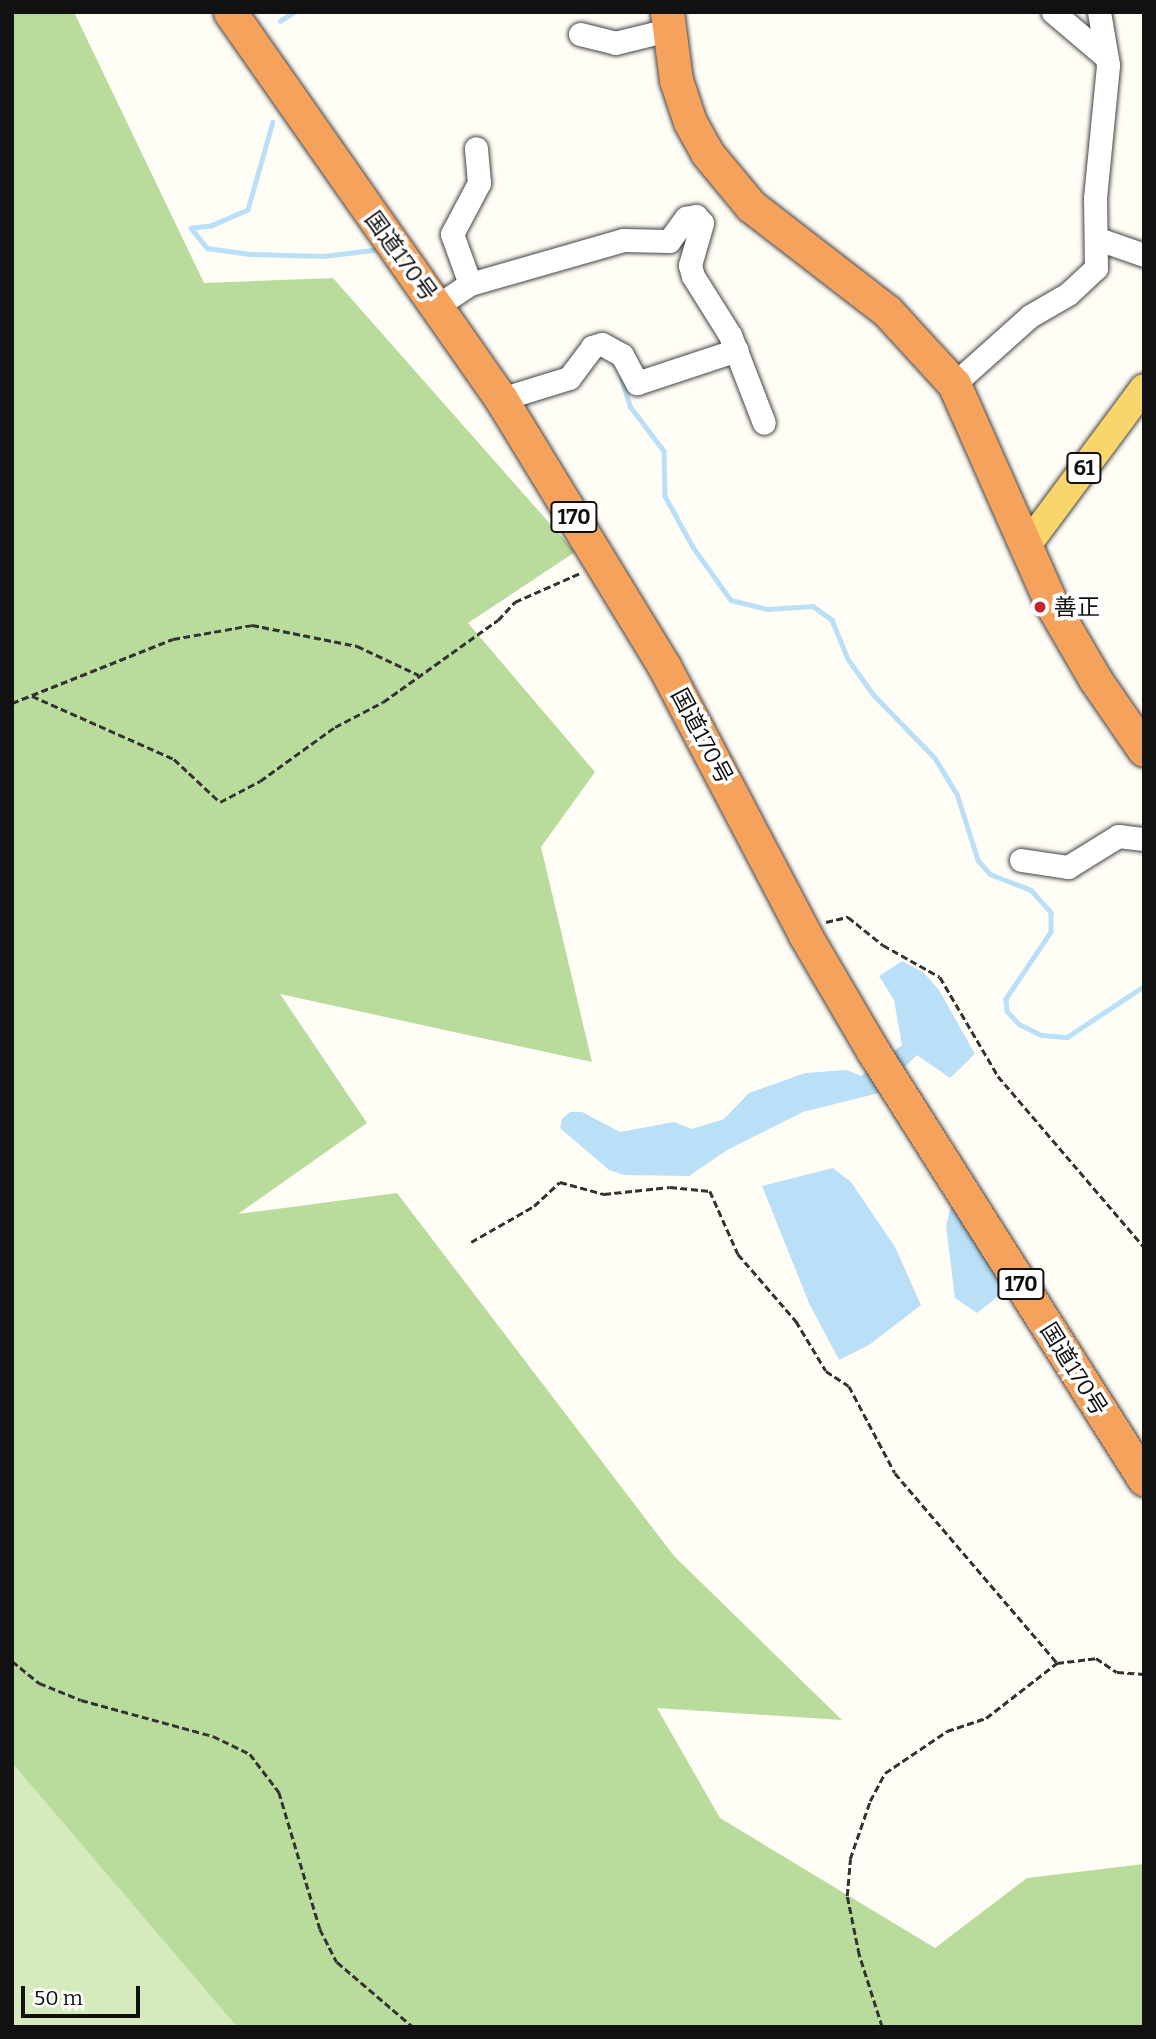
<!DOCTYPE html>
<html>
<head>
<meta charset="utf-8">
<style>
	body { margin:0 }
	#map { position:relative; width:1156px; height:2039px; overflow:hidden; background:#fffdf5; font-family:Bitter,"Noto Sans JP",serif }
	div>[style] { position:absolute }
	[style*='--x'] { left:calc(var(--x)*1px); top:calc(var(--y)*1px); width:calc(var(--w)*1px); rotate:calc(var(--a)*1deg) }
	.green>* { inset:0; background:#d5ebbd }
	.forest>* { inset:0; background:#b9dc9c }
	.water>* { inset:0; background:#b9e0f7 }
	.stream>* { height:4.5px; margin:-2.25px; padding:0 2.25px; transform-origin:2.25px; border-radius:2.25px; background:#b9e0f7 }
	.path>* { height:2.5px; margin-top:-1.25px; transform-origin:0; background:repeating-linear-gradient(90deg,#333 0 7px,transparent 0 10.5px) }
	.roads { filter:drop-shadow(0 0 2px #444) drop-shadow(0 0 2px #444) }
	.minor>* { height:23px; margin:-11.5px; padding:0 11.5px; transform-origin:11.5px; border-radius:11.5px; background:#fff }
	.major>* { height:28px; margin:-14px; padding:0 14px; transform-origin:14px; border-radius:14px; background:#f9d66b }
	.highway>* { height:33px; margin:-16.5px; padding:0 16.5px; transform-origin:16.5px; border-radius:16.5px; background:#f5a25d }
	.dots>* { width:19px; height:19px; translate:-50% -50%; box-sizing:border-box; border:4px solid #fff; border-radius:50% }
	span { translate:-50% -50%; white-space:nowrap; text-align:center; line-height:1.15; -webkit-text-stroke:7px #fff; paint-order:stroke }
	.shield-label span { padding:2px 5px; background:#fff; border:2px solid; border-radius:5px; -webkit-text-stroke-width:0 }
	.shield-label { font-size:21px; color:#111; font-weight:700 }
	.street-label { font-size:23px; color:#111 }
	.poi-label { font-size:23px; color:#111 }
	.left { translate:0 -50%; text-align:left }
	.frame { position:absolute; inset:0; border:14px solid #111; pointer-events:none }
	.scale { position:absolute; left:21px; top:1986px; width:119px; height:32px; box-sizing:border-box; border:4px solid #111; border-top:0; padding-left:9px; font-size:21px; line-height:24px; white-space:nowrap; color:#111; -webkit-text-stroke:5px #fff; paint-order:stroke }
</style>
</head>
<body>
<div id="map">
	<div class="green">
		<i style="clip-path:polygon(12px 1763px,237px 2027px,12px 2027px)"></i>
	</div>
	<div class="forest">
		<i style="clip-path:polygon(12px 12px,74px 12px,204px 283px,333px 278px,575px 552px,468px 623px,595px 772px,541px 847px,592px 1062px,280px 994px,367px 1123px,238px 1214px,397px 1193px,674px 1556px,842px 1720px,657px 1708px,720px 1818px,935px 1948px,1027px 1878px,1144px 1864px,1144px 2027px,237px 2027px,12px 1763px)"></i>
	</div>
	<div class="water">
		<i style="clip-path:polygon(902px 961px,924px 973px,939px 990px,975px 1054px,950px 1078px,917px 1055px,879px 1093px,803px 1112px,727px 1150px,689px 1176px,624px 1175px,609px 1170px,560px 1128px,562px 1119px,570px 1112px,582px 1112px,620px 1132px,674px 1122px,692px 1129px,724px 1119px,749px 1093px,805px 1073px,847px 1070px,861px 1076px,902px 1045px,894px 1000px,879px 976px)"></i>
		<i style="clip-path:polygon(833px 1168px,851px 1182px,895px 1247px,921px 1305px,869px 1345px,839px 1360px,809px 1303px,762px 1186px)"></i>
		<i style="clip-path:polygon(952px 1203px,1006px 1290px,977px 1313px,955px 1298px,946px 1226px)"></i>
	</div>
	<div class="stream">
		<i style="--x:280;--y:21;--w:17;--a:-33"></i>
		<i style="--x:273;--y:122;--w:91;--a:105.9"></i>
		<i style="--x:248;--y:210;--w:40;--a:156.6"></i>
		<i style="--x:211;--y:226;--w:20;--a:174"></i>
		<i style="--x:191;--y:228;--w:26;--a:51"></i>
		<i style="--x:207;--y:248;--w:43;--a:7.9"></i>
		<i style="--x:250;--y:254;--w:73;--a:1.6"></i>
		<i style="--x:323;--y:256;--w:50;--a:-6.8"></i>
		<i style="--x:621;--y:376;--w:31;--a:73"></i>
		<i style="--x:630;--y:406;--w:56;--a:52.9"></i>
		<i style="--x:664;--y:451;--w:45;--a:88.7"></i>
		<i style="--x:665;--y:496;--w:58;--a:61.2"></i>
		<i style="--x:693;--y:547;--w:65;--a:54.4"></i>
		<i style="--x:731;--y:600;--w:38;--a:14"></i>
		<i style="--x:768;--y:609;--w:45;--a:-3.8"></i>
		<i style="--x:813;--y:606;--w:24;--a:36"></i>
		<i style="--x:832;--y:620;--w:42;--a:67.7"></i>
		<i style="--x:848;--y:659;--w:43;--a:54.5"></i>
		<i style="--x:873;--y:694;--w:89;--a:45.9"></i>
		<i style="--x:935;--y:758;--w:42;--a:58.6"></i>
		<i style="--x:957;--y:794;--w:69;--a:72.3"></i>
		<i style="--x:978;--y:860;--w:18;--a:49"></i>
		<i style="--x:990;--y:874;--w:44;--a:21.3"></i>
		<i style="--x:1031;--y:890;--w:30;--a:48"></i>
		<i style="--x:1051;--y:912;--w:20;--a:90"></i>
		<i style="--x:1051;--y:932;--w:81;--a:123.9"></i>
		<i style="--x:1006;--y:999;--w:12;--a:85"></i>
		<i style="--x:1007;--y:1011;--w:18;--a:47"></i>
		<i style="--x:1019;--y:1024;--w:25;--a:26"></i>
		<i style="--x:1042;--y:1035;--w:25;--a:5"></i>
		<i style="--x:1067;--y:1037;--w:92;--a:-33.5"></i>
	</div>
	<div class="path">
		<i style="--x:32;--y:696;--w:155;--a:23.9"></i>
		<i style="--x:174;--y:759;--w:63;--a:43.1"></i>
		<i style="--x:220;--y:802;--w:45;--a:-27.7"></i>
		<i style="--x:260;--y:781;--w:92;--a:-35.8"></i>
		<i style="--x:335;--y:727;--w:54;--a:-27.5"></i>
		<i style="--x:383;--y:702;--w:141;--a:-35.5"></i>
		<i style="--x:498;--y:620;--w:25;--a:-47"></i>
		<i style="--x:515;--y:602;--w:71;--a:-24"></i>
		<i style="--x:12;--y:703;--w:173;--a:-21.7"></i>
		<i style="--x:173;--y:639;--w:80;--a:-10"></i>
		<i style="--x:252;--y:625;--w:107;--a:11.3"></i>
		<i style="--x:357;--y:646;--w:68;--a:25.1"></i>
		<i style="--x:826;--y:922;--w:23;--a:-13"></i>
		<i style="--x:848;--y:917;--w:45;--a:38.7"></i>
		<i style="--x:883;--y:945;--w:65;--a:29.3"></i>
		<i style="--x:940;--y:977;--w:115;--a:59.6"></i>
		<i style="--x:998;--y:1076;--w:225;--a:49.5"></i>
		<i style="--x:471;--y:1242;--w:73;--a:-29.7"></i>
		<i style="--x:534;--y:1206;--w:35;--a:-43"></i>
		<i style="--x:560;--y:1182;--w:46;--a:15.3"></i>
		<i style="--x:604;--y:1194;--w:66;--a:-6.1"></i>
		<i style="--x:670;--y:1187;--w:40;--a:5.7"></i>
		<i style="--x:710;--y:1191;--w:69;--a:66"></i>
		<i style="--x:738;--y:1254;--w:89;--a:49.1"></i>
		<i style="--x:796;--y:1321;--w:58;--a:59"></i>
		<i style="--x:826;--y:1371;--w:27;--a:33"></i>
		<i style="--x:849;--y:1386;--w:98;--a:62.1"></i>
		<i style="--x:895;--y:1473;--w:250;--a:49.5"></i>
		<i style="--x:12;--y:1661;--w:35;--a:39"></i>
		<i style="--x:39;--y:1683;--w:45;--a:22"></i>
		<i style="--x:81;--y:1700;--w:137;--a:15.3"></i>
		<i style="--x:213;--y:1736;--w:41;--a:25.9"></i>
		<i style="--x:250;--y:1754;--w:48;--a:52.7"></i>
		<i style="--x:279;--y:1792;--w:143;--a:73.3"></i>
		<i style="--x:320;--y:1929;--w:37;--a:63"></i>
		<i style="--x:337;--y:1962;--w:100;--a:40.5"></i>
		<i style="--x:882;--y:2027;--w:76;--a:-107.7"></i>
		<i style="--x:859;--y:1955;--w:60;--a:-101.5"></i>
		<i style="--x:847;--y:1896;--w:37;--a:-85"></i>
		<i style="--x:850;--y:1859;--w:61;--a:-71"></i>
		<i style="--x:870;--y:1801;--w:32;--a:-62"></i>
		<i style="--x:885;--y:1773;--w:75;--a:-34.1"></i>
		<i style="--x:947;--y:1731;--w:41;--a:-18.4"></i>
		<i style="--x:986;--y:1718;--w:90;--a:-37.8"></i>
		<i style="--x:1057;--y:1663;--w:39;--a:-7"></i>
		<i style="--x:1096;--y:1658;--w:25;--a:34"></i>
		<i style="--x:1117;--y:1672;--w:27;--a:4"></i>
	</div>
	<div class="roads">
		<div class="minor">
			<i style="--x:1053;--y:12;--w:70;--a:40.3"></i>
			<i style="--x:580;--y:34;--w:36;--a:14"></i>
			<i style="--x:615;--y:43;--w:55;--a:-13.8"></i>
			<i style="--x:1098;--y:239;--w:49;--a:19.2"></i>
			<i style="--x:470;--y:284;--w:53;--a:-109.8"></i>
			<i style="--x:452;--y:234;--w:58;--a:-62.1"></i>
			<i style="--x:479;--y:183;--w:35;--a:-95"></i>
			<i style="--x:437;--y:306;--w:40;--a:-34"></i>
			<i style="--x:470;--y:284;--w:159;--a:-16"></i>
			<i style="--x:623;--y:240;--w:46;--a:1.2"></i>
			<i style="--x:669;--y:241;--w:29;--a:-54"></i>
			<i style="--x:686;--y:218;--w:10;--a:-11"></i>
			<i style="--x:696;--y:216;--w:9;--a:49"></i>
			<i style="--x:702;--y:223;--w:44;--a:105.9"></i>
			<i style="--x:690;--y:265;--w:11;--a:75"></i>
			<i style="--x:693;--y:276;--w:70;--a:57.9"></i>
			<i style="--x:730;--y:335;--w:94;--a:68.9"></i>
			<i style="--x:954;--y:384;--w:102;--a:-41.8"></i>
			<i style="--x:1030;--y:316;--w:44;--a:-30.1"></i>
			<i style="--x:1068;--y:294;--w:38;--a:-43"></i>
			<i style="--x:1096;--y:268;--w:70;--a:-90.8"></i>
			<i style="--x:1095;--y:198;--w:134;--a:-84.4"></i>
			<i style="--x:1108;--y:65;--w:54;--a:-99.6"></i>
			<i style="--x:501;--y:399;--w:71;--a:-17.2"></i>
			<i style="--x:569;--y:378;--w:39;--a:-53"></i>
			<i style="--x:592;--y:347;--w:10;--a:-17"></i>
			<i style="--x:602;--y:344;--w:23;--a:29"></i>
			<i style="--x:622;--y:355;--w:32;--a:62"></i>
			<i style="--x:637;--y:383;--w:105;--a:-18.3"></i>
			<i style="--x:1021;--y:860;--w:48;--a:8.5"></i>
			<i style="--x:1068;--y:867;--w:59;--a:-31.8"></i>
			<i style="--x:1118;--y:836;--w:26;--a:7"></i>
		</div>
		<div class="major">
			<i style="--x:1025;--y:548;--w:199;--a:-53.4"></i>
		</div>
		<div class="highway">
			<i style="--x:230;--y:12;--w:472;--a:55"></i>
			<i style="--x:501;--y:399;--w:313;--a:58.6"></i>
			<i style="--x:664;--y:666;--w:304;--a:62.3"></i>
			<i style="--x:805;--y:935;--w:134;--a:59.6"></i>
			<i style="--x:873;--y:1051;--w:507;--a:57.66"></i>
			<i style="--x:667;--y:12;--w:69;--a:82.5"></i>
			<i style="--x:676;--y:80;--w:44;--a:71.6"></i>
			<i style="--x:690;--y:122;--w:35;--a:61"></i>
			<i style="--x:707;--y:153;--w:69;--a:50.3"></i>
			<i style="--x:751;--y:206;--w:172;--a:37.7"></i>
			<i style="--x:887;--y:311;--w:99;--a:47.5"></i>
			<i style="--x:954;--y:384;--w:242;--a:66.1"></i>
			<i style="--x:1052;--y:605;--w:86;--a:59.8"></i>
			<i style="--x:1095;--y:679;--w:86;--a:55.4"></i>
		</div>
	</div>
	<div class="dots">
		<i style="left:1040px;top:607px;background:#c4262e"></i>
	</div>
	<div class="shield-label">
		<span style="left:1084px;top:468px">61</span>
		<span style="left:574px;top:517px">170</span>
		<span style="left:1021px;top:1284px">170</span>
	</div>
	<div class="street-label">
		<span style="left:401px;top:256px;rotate:54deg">国道170号</span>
		<span style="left:702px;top:736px;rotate:62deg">国道170号</span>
		<span style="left:1074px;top:1369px;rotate:58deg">国道170号</span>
	</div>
	<div class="poi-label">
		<span class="left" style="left:1054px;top:607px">善正</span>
	</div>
	<div class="frame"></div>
	<div class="scale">50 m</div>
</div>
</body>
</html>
